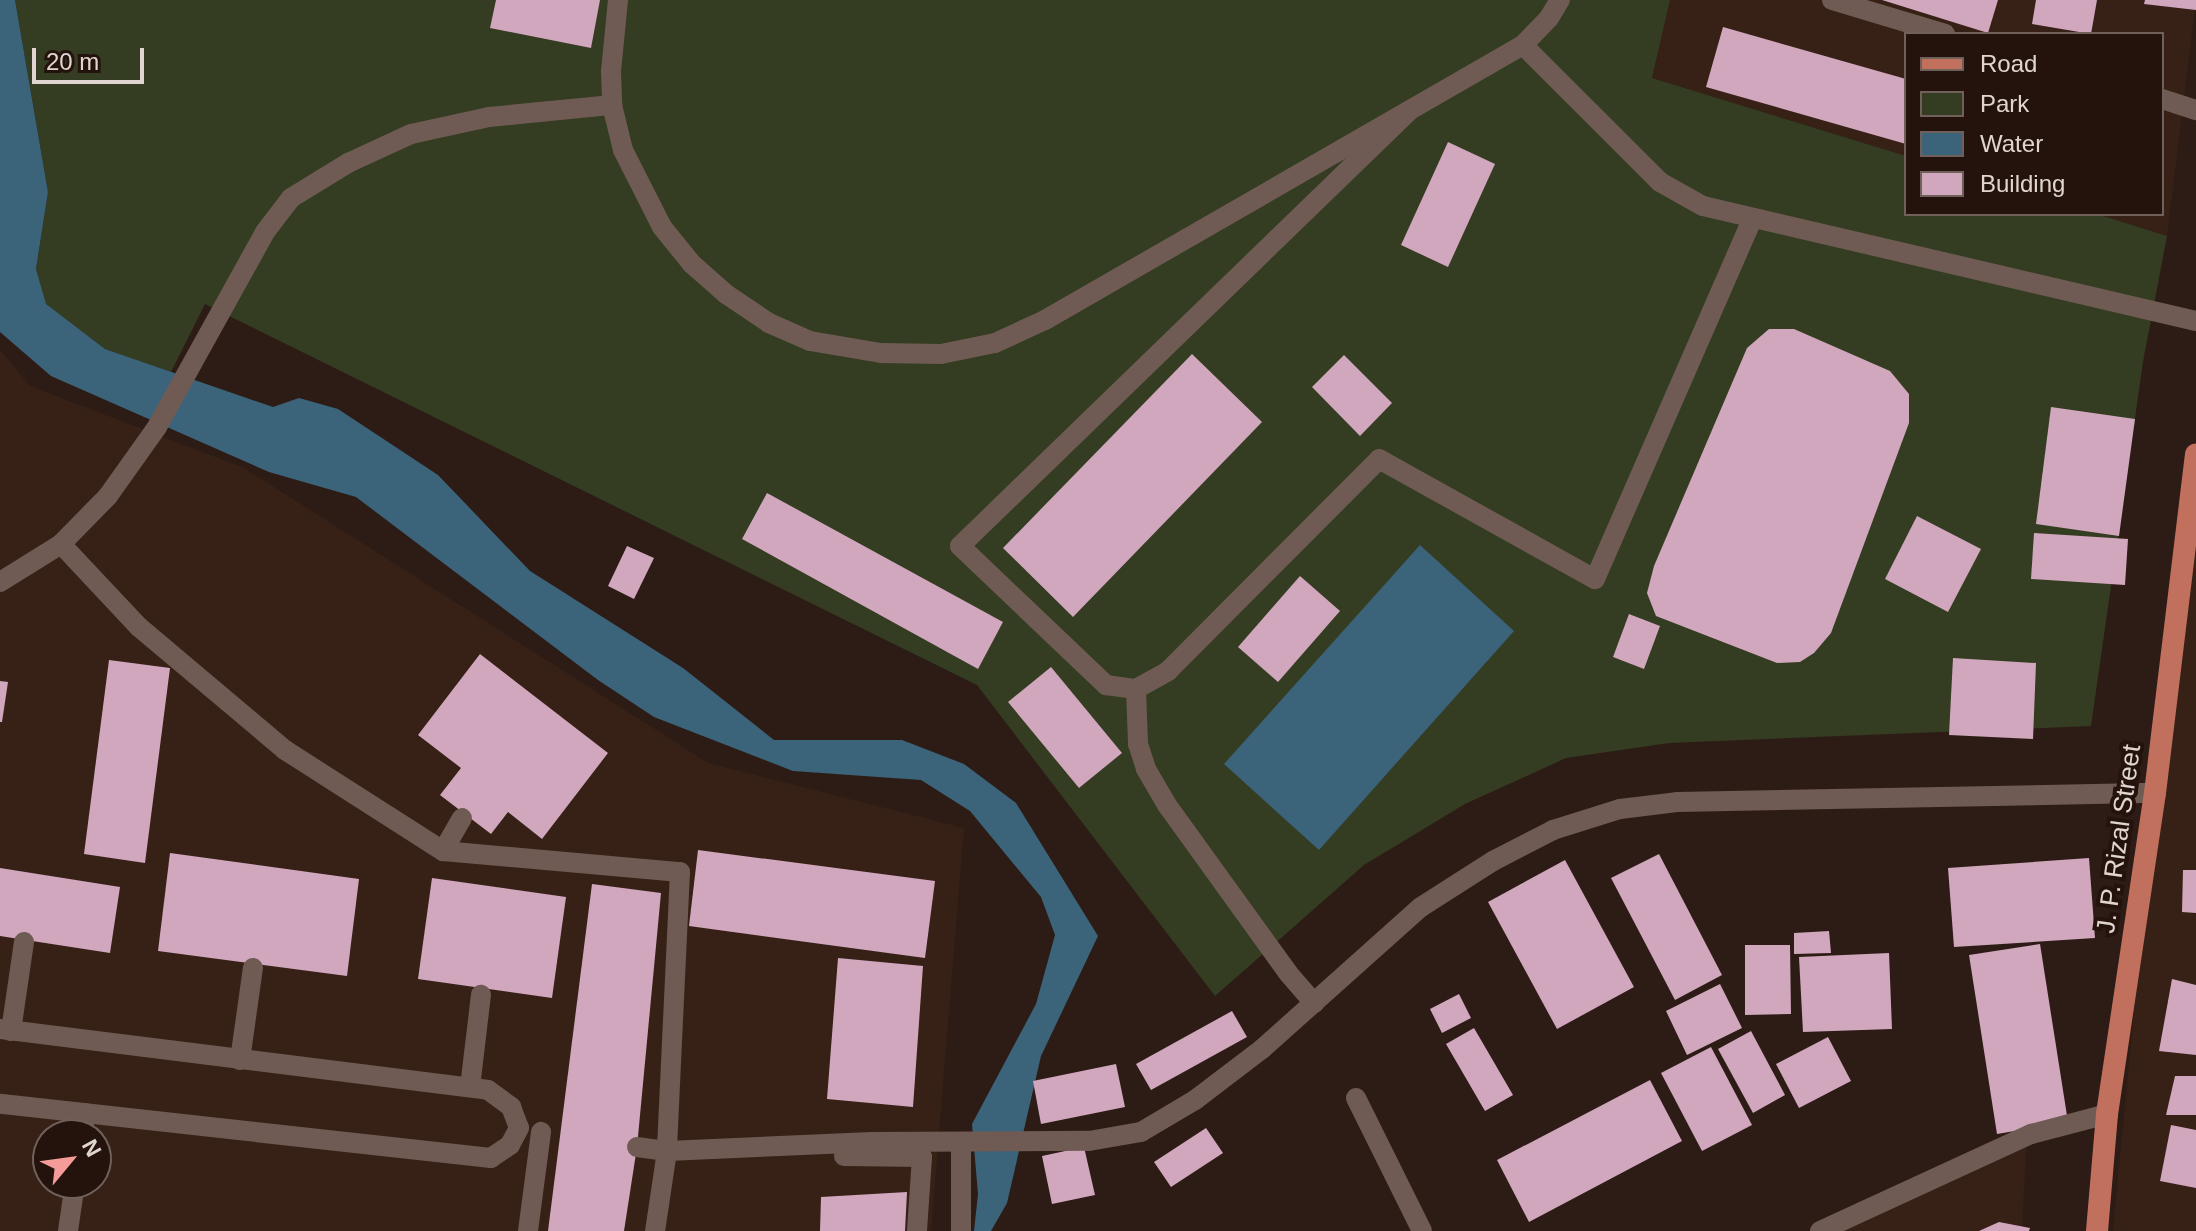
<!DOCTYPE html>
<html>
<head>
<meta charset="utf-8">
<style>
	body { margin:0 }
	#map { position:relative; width:2196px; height:1231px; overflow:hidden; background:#2d1c15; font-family:Arial,sans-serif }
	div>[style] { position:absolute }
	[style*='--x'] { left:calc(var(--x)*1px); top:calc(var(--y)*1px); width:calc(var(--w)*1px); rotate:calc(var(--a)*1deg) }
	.built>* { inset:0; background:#372116 }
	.green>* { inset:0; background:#343c21 }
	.water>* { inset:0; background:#3b637a }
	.building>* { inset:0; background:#d1a7be }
	.service>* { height:20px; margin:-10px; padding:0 10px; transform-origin:10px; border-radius:10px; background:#6f5b53 }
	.primary>* { height:22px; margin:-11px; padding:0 11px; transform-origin:11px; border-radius:11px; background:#c2705e }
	span { translate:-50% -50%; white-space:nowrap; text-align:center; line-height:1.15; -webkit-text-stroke:8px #23130c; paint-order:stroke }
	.street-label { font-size:26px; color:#e0d5d0 }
	.legend { position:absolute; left:1904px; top:32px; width:260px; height:184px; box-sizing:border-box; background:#23130c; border:2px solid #6f615a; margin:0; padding:10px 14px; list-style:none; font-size:24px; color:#e0d5d0 }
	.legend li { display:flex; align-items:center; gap:16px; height:40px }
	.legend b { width:40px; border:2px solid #6f615a }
	.north { position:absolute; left:32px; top:1119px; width:80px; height:80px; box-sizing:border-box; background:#23130c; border:2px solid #6f615a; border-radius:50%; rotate:61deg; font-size:22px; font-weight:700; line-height:32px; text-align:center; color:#e0d5d0 }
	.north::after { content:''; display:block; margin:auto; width:28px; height:36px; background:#f59b99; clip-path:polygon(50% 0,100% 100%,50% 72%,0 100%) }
	.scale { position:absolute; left:32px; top:48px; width:112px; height:36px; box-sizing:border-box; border:4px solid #e0d5d0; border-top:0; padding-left:10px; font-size:24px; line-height:28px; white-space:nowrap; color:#e0d5d0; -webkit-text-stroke:6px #23130c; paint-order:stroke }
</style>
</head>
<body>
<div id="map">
	<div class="built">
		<i style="clip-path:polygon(1670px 0,2196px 0,2167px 236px,2097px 214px,2162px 214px,2162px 34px,1906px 34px,1906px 156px,1652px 78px)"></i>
		<i style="clip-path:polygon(evenodd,0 350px,30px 386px,244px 468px,708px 763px,964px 828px,931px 1231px,0 1231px,0 350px,48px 1135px,96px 1135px,96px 1183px,48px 1183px,48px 1135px)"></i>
		<i style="clip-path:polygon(2196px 456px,2196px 1231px,2113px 1231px,2155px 793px)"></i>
		<i style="clip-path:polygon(2027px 1130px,2022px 1231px,1809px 1231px)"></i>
	</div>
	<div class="green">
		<i style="clip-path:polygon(15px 0,1670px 0,1652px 78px,1906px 156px,1906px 214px,2097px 214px,2167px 236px,2143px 362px,2091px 726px,1669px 743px,1566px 758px,1465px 804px,1364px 865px,1215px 996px,977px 685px,205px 304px,171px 372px,105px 349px,45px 304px,36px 269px,48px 192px)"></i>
	</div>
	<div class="water">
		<i style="clip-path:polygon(0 0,15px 0,48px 192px,36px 269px,46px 304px,105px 349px,273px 407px,299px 398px,338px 409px,438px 475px,530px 571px,683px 668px,774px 740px,902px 740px,964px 764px,1016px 803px,1098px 936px,1041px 1056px,1007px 1203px,991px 1231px,974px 1231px,978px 1194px,972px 1124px,1036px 1004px,1055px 935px,1041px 897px,970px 811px,921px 780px,793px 771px,654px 717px,598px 680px,356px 497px,269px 472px,51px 376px,0 332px)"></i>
		<i style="clip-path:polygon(1420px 545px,1514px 631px,1319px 850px,1224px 764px)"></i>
	</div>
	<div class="building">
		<i style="clip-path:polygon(496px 0,600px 0,591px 48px,490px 28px)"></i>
		<i style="clip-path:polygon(1882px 0,1998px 0,1988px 33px)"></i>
		<i style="clip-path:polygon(2036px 0,2097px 0,2091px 34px,2032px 24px)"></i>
		<i style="clip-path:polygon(2145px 0,2196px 0,2196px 10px,2144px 4px)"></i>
		<i style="clip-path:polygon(1723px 27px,1906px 79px,1906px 144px,1706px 87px)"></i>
		<i style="clip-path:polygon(1448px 142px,1495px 164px,1448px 267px,1401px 245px)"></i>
		<i style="clip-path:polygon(1769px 329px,1794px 329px,1890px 371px,1909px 394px,1909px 423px,1831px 633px,1814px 653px,1800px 662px,1777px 663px,1656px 616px,1647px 593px,1654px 566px,1747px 348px)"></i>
		<i style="clip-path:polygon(1192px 354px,1262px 422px,1073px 617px,1003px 548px)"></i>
		<i style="clip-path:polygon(1344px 355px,1392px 403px,1360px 436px,1312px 387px)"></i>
		<i style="clip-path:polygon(2051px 407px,2135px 419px,2119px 536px,2036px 524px)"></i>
		<i style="clip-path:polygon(767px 493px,1003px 622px,978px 669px,742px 539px)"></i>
		<i style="clip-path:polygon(1917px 516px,1981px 549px,1948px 612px,1885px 579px)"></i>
		<i style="clip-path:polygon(2034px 533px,2128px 539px,2125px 585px,2031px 579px)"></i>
		<i style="clip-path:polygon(627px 546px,654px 558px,634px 599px,608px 586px)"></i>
		<i style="clip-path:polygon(1300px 576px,1340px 611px,1278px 682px,1238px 647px)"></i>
		<i style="clip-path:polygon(1629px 614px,1660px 626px,1644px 669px,1613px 657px)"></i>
		<i style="clip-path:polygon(480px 654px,608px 753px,542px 839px,508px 812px,491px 834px,440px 795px,461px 768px,418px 735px)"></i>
		<i style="clip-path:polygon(1953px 658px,2036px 663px,2033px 739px,1949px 735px)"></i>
		<i style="clip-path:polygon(109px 660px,170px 668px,145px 863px,84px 854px)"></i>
		<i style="clip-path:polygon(1051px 667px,1122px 753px,1079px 788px,1008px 702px)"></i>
		<i style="clip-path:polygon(0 681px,8px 682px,2px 722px,0 722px)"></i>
		<i style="clip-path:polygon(698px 850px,935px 881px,925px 958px,689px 926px)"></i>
		<i style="clip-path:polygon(170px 853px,359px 879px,347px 976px,158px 951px)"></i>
		<i style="clip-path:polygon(1659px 854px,1722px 975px,1675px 1000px,1611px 878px)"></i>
		<i style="clip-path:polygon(2089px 858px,2095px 938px,1954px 947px,1948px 868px)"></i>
		<i style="clip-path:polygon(1565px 860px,1634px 987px,1557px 1029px,1488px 902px)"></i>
		<i style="clip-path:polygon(0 868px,120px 887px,110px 953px,0 936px)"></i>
		<i style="clip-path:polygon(2183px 870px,2196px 870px,2196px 913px,2182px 912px)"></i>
		<i style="clip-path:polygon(432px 878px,566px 897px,552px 998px,418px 979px)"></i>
		<i style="clip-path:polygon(592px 884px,661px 893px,637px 1147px,624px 1231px,548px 1231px)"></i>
		<i style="clip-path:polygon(1829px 931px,1831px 953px,1794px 954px,1794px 933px)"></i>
		<i style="clip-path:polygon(2040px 944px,2068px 1122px,1997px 1134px,1969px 955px)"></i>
		<i style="clip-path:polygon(1745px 945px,1790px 945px,1791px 1014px,1745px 1015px)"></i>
		<i style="clip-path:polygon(1889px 953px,1892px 1029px,1803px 1032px,1799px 957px)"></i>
		<i style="clip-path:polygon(838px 958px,923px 966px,913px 1107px,827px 1099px)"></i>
		<i style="clip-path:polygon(2172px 979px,2196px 985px,2196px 1055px,2159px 1051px)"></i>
		<i style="clip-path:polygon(1720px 984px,1742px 1028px,1687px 1055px,1666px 1011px)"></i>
		<i style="clip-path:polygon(1459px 994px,1471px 1018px,1442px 1033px,1430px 1009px)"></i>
		<i style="clip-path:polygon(1232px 1011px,1247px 1037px,1151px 1090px,1136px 1064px)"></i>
		<i style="clip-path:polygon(1474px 1028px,1513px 1095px,1485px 1111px,1446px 1044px)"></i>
		<i style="clip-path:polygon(1751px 1031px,1785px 1095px,1753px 1113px,1718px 1049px)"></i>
		<i style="clip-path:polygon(1828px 1037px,1851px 1081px,1799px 1108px,1776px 1064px)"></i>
		<i style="clip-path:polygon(1711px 1047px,1752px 1125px,1702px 1151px,1661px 1073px)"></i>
		<i style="clip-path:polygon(1116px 1064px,1125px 1107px,1041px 1124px,1033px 1081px)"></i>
		<i style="clip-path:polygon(2175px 1076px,2196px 1076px,2196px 1115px,2166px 1115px)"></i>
		<i style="clip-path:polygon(1650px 1080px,1682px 1141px,1529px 1222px,1497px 1160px)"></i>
		<i style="clip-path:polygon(2171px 1125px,2196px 1130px,2196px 1188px,2160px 1181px)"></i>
		<i style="clip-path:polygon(1206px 1128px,1223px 1153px,1171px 1187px,1154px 1162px)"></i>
		<i style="clip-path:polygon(1084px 1147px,1095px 1195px,1052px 1204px,1042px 1156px)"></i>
		<i style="clip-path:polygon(907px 1192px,905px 1231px,820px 1231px,821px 1197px)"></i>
		<i style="clip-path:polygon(1999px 1222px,2030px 1228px,2029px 1231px,1979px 1231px)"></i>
	</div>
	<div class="service">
		<i style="--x:618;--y:0;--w:71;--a:95.6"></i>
		<i style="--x:611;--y:71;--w:34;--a:88"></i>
		<i style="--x:612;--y:105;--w:46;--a:76.3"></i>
		<i style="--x:623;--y:150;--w:86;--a:63.1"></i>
		<i style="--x:662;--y:227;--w:48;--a:51"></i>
		<i style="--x:692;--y:264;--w:45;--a:41.4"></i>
		<i style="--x:726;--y:294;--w:52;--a:34"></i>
		<i style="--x:769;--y:323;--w:45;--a:23.7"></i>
		<i style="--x:810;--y:341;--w:72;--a:9.6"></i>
		<i style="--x:881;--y:353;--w:60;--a:1"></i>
		<i style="--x:941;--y:354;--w:55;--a:-11.5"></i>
		<i style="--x:995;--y:343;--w:55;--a:-24.7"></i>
		<i style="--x:1045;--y:320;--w:551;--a:-29.91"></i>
		<i style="--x:1523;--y:45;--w:37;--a:-46"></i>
		<i style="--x:1549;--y:18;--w:21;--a:-59"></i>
		<i style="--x:1832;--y:0;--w:118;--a:16.7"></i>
		<i style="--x:1523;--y:45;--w:194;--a:45"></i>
		<i style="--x:1660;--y:182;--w:49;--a:29.2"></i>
		<i style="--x:1703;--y:206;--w:506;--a:13.13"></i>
		<i style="--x:2162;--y:99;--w:36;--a:18"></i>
		<i style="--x:1409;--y:111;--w:625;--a:135.91"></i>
		<i style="--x:960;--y:546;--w:202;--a:43.6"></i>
		<i style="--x:1106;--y:685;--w:30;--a:8"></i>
		<i style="--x:1136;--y:689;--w:37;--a:-29"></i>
		<i style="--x:1168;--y:671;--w:299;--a:-45.1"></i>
		<i style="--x:1379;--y:459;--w:247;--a:29.1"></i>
		<i style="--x:1595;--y:579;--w:392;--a:-66.4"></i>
		<i style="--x:61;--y:544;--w:114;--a:46.8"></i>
		<i style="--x:139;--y:627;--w:191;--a:40.1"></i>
		<i style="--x:285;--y:750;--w:188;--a:32.6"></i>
		<i style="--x:443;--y:851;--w:238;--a:5.1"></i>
		<i style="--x:680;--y:872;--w:279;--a:92.7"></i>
		<i style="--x:667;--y:1151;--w:81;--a:98.5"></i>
		<i style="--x:0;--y:582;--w:72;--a:-31.9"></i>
		<i style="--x:61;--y:544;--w:67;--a:-45.6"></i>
		<i style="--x:108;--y:496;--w:85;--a:-54.6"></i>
		<i style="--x:157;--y:427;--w:223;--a:-61"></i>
		<i style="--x:265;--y:232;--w:43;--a:-52.6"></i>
		<i style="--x:291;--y:198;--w:67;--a:-31.6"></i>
		<i style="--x:348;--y:163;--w:69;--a:-24.7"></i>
		<i style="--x:411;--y:134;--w:80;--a:-12.3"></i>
		<i style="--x:489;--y:117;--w:124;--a:-5.6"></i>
		<i style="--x:1136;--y:689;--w:55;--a:87.9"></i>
		<i style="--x:1138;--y:744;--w:26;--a:72"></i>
		<i style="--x:1146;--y:769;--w:42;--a:59.7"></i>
		<i style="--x:1167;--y:805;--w:207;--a:54.2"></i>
		<i style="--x:1288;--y:973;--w:40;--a:49"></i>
		<i style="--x:443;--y:851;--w:38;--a:-60"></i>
		<i style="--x:0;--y:1029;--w:492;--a:7.1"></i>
		<i style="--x:488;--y:1090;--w:29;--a:36"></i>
		<i style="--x:511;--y:1107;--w:22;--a:69"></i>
		<i style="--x:519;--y:1128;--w:19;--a:118"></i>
		<i style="--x:510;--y:1145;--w:23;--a:146"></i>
		<i style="--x:491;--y:1158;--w:494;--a:-173.7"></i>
		<i style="--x:11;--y:1031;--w:90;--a:-81.7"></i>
		<i style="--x:240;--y:1060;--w:93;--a:-82"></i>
		<i style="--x:470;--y:1087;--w:93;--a:-83.2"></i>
		<i style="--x:1356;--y:1098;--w:148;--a:63.6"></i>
		<i style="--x:82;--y:1135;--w:22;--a:-80"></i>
		<i style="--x:637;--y:1147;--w:30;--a:8"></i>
		<i style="--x:667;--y:1151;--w:205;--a:-2.5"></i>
		<i style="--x:872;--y:1142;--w:217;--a:-0.3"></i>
		<i style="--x:1089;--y:1141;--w:53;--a:-9.8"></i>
		<i style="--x:1141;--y:1132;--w:63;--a:-30.7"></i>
		<i style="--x:1195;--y:1100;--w:84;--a:-37.3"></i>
		<i style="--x:1262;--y:1049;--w:213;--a:-41.8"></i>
		<i style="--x:1421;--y:907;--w:85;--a:-32.6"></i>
		<i style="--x:1493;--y:861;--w:68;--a:-27.3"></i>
		<i style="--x:1553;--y:830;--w:70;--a:-17.4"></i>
		<i style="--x:1620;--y:809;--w:57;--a:-7"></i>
		<i style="--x:1677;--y:802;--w:478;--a:-1.1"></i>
		<i style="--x:844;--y:1156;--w:78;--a:0.7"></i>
		<i style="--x:922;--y:1157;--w:74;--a:93.9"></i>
		<i style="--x:68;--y:1231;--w:49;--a:-81.7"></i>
		<i style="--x:528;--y:1231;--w:100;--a:-82.5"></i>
		<i style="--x:961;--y:1231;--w:87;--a:-90"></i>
		<i style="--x:1820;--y:1231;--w:232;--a:-24.7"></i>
		<i style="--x:2031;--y:1134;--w:79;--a:-14.7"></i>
	</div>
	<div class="primary">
		<i style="--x:2097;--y:1231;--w:117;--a:-85.1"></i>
		<i style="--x:2107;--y:1114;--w:325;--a:-81.5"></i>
		<i style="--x:2155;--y:793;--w:341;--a:-83.1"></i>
	</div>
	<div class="street-label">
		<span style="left:2119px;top:839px;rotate:-82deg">J. P. Rizal Street</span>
	</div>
	<ul class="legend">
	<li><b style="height:10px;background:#c2705e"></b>Road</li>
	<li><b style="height:22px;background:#343c21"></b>Park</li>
	<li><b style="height:22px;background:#3b637a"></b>Water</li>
	<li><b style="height:22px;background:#d1a7be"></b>Building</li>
	</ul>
	<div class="north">N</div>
	<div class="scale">20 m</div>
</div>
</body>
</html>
